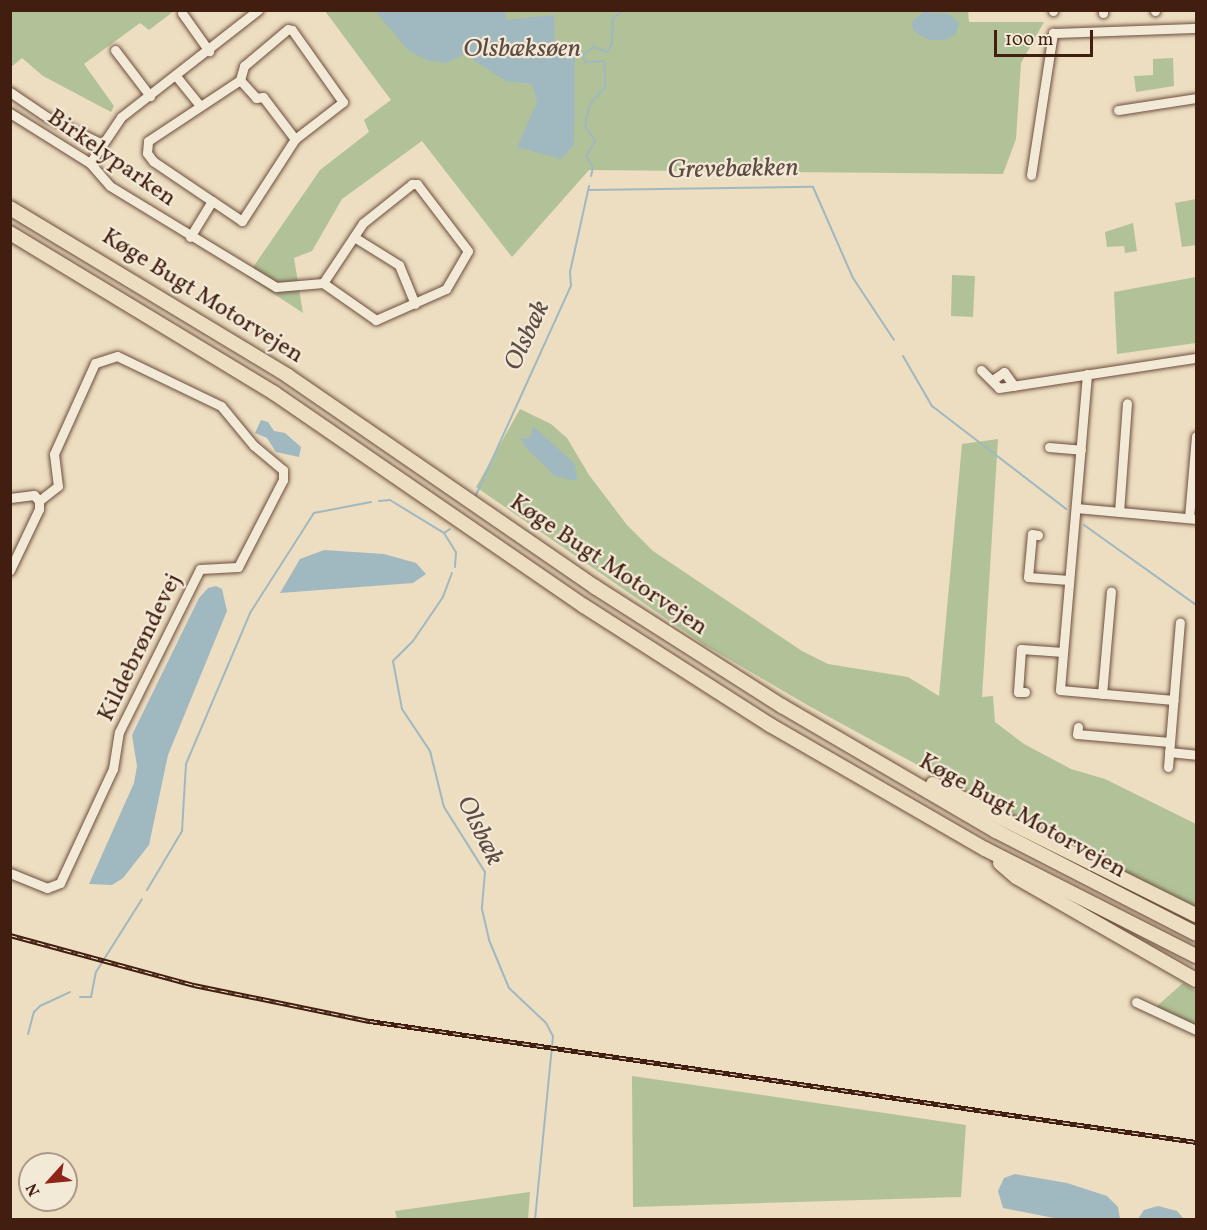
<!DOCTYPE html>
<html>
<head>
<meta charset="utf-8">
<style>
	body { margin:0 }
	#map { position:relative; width:1207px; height:1230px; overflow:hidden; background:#edddc1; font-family:Vollkorn,serif }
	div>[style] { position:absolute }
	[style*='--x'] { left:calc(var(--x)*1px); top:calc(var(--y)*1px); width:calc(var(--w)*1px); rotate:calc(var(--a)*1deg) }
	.green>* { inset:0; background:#b2c298 }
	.water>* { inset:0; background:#a0b8bf }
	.stream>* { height:2px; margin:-1px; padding:0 1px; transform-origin:1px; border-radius:1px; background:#a0b8bf }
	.roads { filter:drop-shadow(0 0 2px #6c4e3c) drop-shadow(0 0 2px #6c4e3c) }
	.minor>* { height:9px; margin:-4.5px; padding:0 4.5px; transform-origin:4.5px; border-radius:4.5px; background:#f3e9d7 }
	.highway>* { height:14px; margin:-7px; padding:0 7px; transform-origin:7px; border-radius:7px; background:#edddc1 }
	.rail>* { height:4.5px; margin-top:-2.25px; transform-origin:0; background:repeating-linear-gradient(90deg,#f3e9d7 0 7px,#411e0f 0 14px); box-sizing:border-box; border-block:2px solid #411e0f }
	span { translate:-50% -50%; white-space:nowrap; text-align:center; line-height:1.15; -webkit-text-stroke:4.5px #f3e9d7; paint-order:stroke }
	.street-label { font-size:24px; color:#411e0f }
	.water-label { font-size:26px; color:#5e4c44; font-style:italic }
	.frame { position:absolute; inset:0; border:12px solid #411e0f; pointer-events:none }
	.north { position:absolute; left:18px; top:1152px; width:60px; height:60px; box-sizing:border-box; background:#f3e9d7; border:2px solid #ac9887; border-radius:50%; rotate:243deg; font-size:16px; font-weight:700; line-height:24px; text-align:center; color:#411e0f }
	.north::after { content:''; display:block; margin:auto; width:21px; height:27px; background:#8f2418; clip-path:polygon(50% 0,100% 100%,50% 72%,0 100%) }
	.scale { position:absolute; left:994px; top:30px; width:99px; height:27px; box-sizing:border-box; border:3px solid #411e0f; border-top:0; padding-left:8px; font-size:18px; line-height:21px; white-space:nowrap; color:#411e0f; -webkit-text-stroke:4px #f3e9d7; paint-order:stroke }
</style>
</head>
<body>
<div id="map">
	<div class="green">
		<i style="clip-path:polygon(968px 10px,969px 22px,1044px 22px,1021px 63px,1016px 139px,1003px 174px,589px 170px,512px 257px,422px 141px,342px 199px,312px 251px,294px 258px,303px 313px,247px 276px,320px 170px,369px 132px,364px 120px,391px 100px,325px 11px)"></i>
		<i style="clip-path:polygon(11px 11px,174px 11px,149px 30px,140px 23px,84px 64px,114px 106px,111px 112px,43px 76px,22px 58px,11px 67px)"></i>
		<i style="clip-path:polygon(1173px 58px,1174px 86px,1136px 92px,1134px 76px,1153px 75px,1153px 59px)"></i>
		<i style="clip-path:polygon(1196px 199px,1196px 245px,1182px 247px,1175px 203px)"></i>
		<i style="clip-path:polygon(1133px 223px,1137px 251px,1125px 253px,1124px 246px,1107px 247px,1105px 232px)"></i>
		<i style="clip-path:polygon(952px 275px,975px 276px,973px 317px,951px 316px)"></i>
		<i style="clip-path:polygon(1196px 277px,1196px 343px,1117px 354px,1114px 292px)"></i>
		<i style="clip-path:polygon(520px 409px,551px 424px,567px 438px,589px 475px,627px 525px,653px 551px,802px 651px,828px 664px,908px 677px,939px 696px,962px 444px,998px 439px,982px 697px,993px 696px,995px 722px,1024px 744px,1071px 769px,1105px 779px,1196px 824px,1196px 907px,1085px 856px,809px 706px,703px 644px,476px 487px)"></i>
		<i style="clip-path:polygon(1183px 983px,1196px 991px,1196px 1025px,1156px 1007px)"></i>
		<i style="clip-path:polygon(632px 1076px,966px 1125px,961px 1197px,633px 1207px)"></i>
		<i style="clip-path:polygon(530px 1192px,528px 1219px,397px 1219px,395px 1211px)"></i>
	</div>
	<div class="water">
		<i style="clip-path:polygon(375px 11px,506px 11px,506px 20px,554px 15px,555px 55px,572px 47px,575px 51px,574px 145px,561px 159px,517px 147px,537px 102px,532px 84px,506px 81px,464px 54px,447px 63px,427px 60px,409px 51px)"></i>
		<i style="clip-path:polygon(924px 12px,949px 14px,959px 23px,956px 34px,945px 40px,930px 40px,919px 35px,913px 30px,912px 21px)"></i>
		<i style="clip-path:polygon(261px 420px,268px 422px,274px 431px,285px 433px,301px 447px,299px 457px,276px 452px,267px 438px,255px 433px)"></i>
		<i style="clip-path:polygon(533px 426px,575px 464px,577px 481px,555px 476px,526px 448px,520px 438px,530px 438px)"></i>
		<i style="clip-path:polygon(324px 550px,384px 554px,416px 563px,426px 574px,413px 583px,280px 593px,300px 559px)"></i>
		<i style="clip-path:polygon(216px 586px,222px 589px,227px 611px,168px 755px,149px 845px,123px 878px,112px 885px,89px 884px,134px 783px,137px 766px,132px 735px,199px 598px,208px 588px)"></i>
		<i style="clip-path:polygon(1015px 1174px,1067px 1183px,1107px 1196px,1118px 1207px,1120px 1219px,1059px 1219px,1003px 1208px,998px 1191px,1004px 1178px)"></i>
		<i style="clip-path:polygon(1158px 1206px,1177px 1211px,1184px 1219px,1138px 1219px,1144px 1210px)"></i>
	</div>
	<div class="stream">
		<i style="--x:591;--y:176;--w:9;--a:-77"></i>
		<i style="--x:593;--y:167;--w:13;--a:-122"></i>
		<i style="--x:586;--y:156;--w:17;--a:-59"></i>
		<i style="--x:595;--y:141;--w:18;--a:-124"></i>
		<i style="--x:585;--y:126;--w:23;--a:-77"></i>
		<i style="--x:590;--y:104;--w:22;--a:-47"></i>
		<i style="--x:605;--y:88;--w:15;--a:-90"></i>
		<i style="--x:605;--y:73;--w:12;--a:-95"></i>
		<i style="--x:604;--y:61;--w:19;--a:177"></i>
		<i style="--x:585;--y:62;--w:8;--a:-104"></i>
		<i style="--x:583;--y:54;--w:13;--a:-32"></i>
		<i style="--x:594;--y:47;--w:14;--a:21"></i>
		<i style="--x:607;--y:52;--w:9;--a:-58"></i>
		<i style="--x:612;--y:44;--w:26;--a:-88"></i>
		<i style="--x:613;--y:18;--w:14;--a:-36"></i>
		<i style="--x:589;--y:190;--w:224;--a:-0.8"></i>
		<i style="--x:813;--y:187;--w:99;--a:66.3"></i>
		<i style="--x:853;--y:278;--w:74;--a:56.5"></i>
		<i style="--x:903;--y:356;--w:58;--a:59.9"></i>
		<i style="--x:932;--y:406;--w:169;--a:37.5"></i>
		<i style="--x:476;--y:495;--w:230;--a:-65.6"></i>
		<i style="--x:571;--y:286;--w:14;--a:-94"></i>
		<i style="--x:570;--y:272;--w:88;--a:-77.5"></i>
		<i style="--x:379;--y:501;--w:11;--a:-5"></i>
		<i style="--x:390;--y:500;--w:63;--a:31.4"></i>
		<i style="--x:1084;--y:525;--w:138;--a:35.5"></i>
		<i style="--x:450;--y:529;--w:7;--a:146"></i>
		<i style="--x:444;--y:533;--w:22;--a:58"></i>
		<i style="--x:456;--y:552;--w:15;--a:94"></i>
		<i style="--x:452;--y:573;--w:26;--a:111"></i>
		<i style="--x:443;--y:597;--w:53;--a:124.3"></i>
		<i style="--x:413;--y:641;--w:28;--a:135"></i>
		<i style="--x:393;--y:661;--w:49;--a:79.4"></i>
		<i style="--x:402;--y:709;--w:50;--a:56.3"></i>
		<i style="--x:430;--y:751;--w:58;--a:76"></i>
		<i style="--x:444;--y:807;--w:77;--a:57.8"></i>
		<i style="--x:485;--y:872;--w:37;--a:95"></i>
		<i style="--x:482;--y:909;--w:32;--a:77"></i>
		<i style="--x:489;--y:940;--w:52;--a:67.4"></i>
		<i style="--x:509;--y:988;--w:51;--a:43.4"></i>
		<i style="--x:546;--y:1023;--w:15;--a:62"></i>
		<i style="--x:553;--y:1036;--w:185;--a:95.6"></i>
		<i style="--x:147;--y:890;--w:69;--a:-59.3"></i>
		<i style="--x:182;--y:831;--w:67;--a:-86.6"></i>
		<i style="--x:186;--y:764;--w:164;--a:-67"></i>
		<i style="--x:250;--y:613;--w:119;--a:-57.4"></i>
		<i style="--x:314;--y:513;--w:58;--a:-10.9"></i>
		<i style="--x:80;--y:997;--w:11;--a:0"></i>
		<i style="--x:91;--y:997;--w:25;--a:-79"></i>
		<i style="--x:96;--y:972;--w:86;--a:-57.8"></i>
		<i style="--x:28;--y:1034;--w:23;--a:-75"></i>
		<i style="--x:34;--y:1012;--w:8;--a:-45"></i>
		<i style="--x:40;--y:1006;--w:33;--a:-25"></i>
	</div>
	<div class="roads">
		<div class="minor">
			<i style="--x:1053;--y:10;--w:1;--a:90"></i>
			<i style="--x:1103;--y:10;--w:3;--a:90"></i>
			<i style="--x:1155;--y:10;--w:1;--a:90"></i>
			<i style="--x:182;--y:13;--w:47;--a:54.6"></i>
			<i style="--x:115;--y:50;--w:58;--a:52.7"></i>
			<i style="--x:176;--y:76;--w:38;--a:51"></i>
			<i style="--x:240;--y:80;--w:24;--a:48"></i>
			<i style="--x:256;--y:98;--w:7;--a:-8"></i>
			<i style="--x:263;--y:97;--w:53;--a:52.7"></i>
			<i style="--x:10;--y:92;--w:45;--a:34"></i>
			<i style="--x:47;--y:117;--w:61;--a:26.1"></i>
			<i style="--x:1118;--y:110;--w:79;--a:-8.7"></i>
			<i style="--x:10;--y:113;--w:94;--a:32"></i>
			<i style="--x:90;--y:163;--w:30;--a:49"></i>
			<i style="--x:110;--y:186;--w:194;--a:31.3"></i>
			<i style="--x:276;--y:287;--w:47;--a:-4.9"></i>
			<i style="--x:323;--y:283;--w:72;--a:-56.3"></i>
			<i style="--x:363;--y:223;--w:63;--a:-38.5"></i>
			<i style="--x:412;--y:184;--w:5;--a:0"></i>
			<i style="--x:417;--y:184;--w:84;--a:52.7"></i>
			<i style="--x:468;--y:251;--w:44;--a:120.1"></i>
			<i style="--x:446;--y:289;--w:77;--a:156.1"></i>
			<i style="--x:376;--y:320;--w:65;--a:-145.1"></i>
			<i style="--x:90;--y:163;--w:55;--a:-56"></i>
			<i style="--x:121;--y:117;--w:174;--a:-38"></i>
			<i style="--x:1031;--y:175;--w:144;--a:-81.2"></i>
			<i style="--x:1053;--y:33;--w:143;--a:-2"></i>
			<i style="--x:190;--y:237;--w:42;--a:-58.6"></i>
			<i style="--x:212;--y:201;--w:71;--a:-145.9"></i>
			<i style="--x:153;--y:161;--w:10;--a:-127"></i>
			<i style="--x:147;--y:153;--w:12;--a:-85"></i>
			<i style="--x:148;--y:141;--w:110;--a:-33.5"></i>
			<i style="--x:240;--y:80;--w:15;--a:-74"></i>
			<i style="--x:244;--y:66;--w:57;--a:-40.1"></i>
			<i style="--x:288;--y:29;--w:4;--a:14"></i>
			<i style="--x:292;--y:30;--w:88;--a:54.7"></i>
			<i style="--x:343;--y:102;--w:61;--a:142.4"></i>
			<i style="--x:295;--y:139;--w:98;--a:122.9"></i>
			<i style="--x:242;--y:221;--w:36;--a:-146"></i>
			<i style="--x:354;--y:237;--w:53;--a:31.9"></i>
			<i style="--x:399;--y:265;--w:42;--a:67.7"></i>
			<i style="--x:981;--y:370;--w:25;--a:45"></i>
			<i style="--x:999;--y:388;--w:199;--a:-8.7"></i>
			<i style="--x:1087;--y:374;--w:317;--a:94.9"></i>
			<i style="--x:1060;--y:690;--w:114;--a:5"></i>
			<i style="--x:994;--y:379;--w:12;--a:-35"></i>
			<i style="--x:1004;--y:372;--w:17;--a:54"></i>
			<i style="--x:1049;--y:447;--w:32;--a:5"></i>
			<i style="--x:10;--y:498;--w:24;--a:-7"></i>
			<i style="--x:34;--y:495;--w:8;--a:50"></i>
			<i style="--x:39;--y:501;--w:8;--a:90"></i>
			<i style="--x:39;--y:509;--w:68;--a:115.4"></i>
			<i style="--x:1076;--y:508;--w:121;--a:5.2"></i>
			<i style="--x:1119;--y:512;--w:109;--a:-85.8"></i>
			<i style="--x:1189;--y:518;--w:82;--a:-85.1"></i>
			<i style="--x:1038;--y:535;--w:6;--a:-171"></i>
			<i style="--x:1032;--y:534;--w:43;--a:95.3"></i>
			<i style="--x:1028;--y:577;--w:41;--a:4.2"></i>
			<i style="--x:1025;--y:692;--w:7;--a:180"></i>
			<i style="--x:1018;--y:692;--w:43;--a:-86"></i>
			<i style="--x:1021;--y:649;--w:42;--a:4.1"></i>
			<i style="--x:1102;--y:694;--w:103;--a:-85"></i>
			<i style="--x:1078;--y:727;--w:7;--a:98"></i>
			<i style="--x:1077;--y:734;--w:93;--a:4.9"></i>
			<i style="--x:1169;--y:752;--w:27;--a:6"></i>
			<i style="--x:1168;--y:767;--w:145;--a:-85.3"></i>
			<i style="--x:10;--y:873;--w:40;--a:22"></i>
			<i style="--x:47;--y:888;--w:14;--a:-21"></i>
			<i style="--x:60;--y:883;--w:126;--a:-65.1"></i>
			<i style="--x:113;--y:769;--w:37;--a:-81"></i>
			<i style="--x:119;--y:732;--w:182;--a:-63.6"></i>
			<i style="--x:200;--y:569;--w:38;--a:-3"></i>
			<i style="--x:238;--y:567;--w:98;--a:-62.7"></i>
			<i style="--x:283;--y:480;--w:10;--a:-90"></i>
			<i style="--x:283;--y:470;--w:38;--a:-140"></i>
			<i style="--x:254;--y:446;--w:52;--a:-129.5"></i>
			<i style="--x:221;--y:406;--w:115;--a:-154.3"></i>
			<i style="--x:117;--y:356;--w:23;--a:162"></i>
			<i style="--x:95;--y:363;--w:100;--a:114.3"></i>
			<i style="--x:54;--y:454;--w:32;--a:83"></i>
			<i style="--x:58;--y:486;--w:24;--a:142"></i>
			<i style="--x:1136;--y:1002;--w:66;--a:25"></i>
		</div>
		<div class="highway">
			<i style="--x:10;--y:208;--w:325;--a:31.1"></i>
			<i style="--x:288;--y:376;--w:373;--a:34.5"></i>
			<i style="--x:595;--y:587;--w:222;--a:32.5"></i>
			<i style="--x:782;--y:706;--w:248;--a:30.3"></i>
			<i style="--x:996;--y:831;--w:225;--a:27.2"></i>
			<i style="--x:10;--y:233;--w:309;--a:31.2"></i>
			<i style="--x:274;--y:393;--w:376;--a:34.5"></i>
			<i style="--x:584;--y:606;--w:221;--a:32.6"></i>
			<i style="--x:770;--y:725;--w:248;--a:30"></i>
			<i style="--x:985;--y:849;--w:237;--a:26.9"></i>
			<i style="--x:933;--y:784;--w:294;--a:26.5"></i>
			<i style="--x:1000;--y:863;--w:21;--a:41"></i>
			<i style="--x:1016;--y:877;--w:207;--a:29.8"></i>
		</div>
	</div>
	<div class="rail">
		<i style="--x:10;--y:935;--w:191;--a:15.2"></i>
		<i style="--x:194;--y:985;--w:180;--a:11.6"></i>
		<i style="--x:370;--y:1021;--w:835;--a:8.33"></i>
	</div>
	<div class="street-label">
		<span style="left:111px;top:159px;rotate:35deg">Birkelyparken</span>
		<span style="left:202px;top:297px;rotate:32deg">Køge Bugt Motorvejen</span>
		<span style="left:608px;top:566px;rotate:34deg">Køge Bugt Motorvejen</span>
		<span style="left:141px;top:648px;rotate:-64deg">Kildebrøndevej</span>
		<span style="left:1022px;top:817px;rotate:29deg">Køge Bugt Motorvejen</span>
	</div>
	<div class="water-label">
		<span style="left:522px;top:50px">Olsbæksøen</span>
		<span style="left:733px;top:170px;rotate:-1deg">Grevebækken</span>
		<span style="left:528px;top:336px;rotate:-65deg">Olsbæk</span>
		<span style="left:479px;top:831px;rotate:64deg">Olsbæk</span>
	</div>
	<div class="frame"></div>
	<div class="north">N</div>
	<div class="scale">100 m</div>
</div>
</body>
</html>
